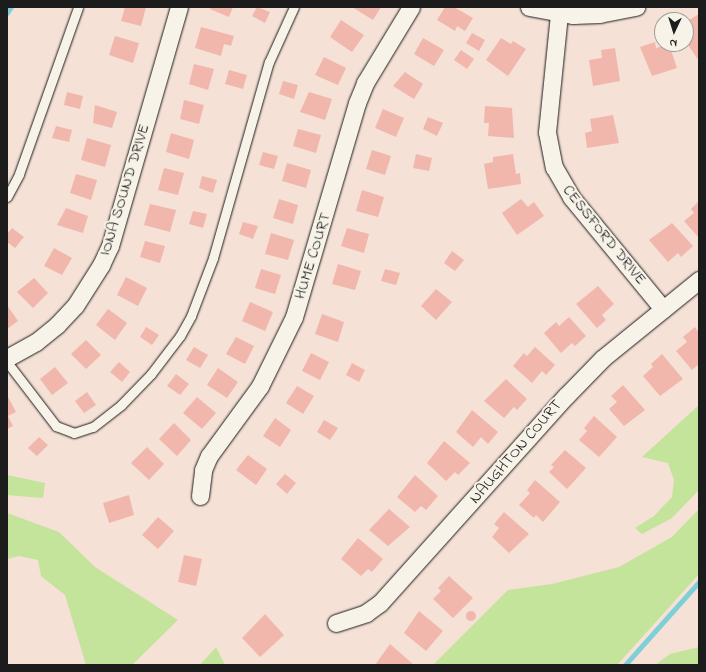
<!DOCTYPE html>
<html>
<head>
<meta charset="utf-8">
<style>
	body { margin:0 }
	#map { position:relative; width:706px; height:672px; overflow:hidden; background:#f5e1d6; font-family:"Indie Flower",sans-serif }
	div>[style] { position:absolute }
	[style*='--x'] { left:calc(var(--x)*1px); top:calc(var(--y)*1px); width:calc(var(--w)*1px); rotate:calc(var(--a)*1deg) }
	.green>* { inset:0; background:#c4e39b }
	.stream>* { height:4.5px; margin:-2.25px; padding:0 2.25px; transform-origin:2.25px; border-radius:2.25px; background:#7ecfd7 }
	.building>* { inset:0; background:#f1b7ac }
	.round { border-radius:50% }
	.roads { filter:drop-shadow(0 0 1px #1c1c1c) drop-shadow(0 0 1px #1c1c1c) }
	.service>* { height:9px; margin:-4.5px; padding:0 4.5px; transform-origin:4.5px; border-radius:4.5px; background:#f7f3e8 }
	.minor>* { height:17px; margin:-8.5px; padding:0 8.5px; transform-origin:8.5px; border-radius:8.5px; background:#f7f3e8 }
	span { translate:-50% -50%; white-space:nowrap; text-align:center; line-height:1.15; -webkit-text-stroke:4px #f7f3e8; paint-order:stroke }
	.street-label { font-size:16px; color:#1c1c1c }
	.frame { position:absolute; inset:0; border:8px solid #1c1c1c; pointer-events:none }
	.north { position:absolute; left:654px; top:12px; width:40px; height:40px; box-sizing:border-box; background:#f7f3e8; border:1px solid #9f9d96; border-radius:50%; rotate:184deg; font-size:11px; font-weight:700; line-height:16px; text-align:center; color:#1c1c1c }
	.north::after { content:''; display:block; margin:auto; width:14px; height:18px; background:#1c1c1c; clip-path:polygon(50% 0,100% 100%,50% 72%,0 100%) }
</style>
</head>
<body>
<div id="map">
	<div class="green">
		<i style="clip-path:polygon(699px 405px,699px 490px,672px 518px,642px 534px,635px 528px,654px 516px,672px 497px,674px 480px,668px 463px,642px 457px)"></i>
		<i style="clip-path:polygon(7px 475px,45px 483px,43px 498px,7px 495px)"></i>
		<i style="clip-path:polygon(699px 509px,699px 574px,617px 665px,433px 665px,508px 590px,552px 584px,619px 567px,672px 537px)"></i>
		<i style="clip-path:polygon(7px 513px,59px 532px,95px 567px,178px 620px,132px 665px,86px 665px,65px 595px,41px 576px,38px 560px,19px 556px,7px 559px)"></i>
		<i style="clip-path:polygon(216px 647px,225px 665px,200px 665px)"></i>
		<i style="clip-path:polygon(699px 647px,699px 665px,655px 665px,670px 654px)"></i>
	</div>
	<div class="stream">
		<i style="--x:7;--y:13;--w:7;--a:-56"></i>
		<i style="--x:625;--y:665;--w:111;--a:-48.3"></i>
	</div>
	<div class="building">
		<i style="clip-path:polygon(125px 7px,146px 7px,141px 26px,121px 21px)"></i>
		<i style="clip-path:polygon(211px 7px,233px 7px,229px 17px,210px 9px)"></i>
		<i style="clip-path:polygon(257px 7px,270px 12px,265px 23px,252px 16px)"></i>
		<i style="clip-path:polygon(352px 7px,381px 7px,373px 20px)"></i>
		<i style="clip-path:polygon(445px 7px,454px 7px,473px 18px,465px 31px,457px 26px,455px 31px,437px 20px)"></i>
		<i style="clip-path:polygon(699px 14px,699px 61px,686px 42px,686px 22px)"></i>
		<i style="clip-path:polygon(341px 20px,364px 35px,352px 52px,330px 37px)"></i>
		<i style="clip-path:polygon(201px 27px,234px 36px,231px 46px,224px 44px,221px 56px,195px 48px)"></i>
		<i style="clip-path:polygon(472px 33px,485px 40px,479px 51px,466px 43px)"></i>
		<i style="clip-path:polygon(115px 36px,139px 43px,133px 63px,109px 55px)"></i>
		<i style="clip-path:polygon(423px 38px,444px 50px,434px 66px,414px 54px)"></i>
		<i style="clip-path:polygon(501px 38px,511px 44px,513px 41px,526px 49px,508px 76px,486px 60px)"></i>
		<i style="clip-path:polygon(655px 42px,656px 48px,669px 44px,677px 68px,652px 76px,640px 47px)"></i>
		<i style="clip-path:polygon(615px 48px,620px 81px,593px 86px,589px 60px,602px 58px,601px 50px)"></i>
		<i style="clip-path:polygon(461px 50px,474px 59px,467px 69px,454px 60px)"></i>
		<i style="clip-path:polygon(324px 57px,346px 68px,338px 85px,315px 75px)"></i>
		<i style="clip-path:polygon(194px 64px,214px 69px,208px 90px,189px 84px)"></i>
		<i style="clip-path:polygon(229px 70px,247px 75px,243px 89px,225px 84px)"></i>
		<i style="clip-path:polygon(405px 72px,423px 84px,414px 99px,393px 86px)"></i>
		<i style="clip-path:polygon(283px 81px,298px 85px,294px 99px,279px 94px)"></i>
		<i style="clip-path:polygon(67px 92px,83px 96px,80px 109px,64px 105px)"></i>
		<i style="clip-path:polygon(309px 92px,332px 99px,325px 120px,300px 112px)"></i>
		<i style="clip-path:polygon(184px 100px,204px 105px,199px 124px,180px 119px)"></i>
		<i style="clip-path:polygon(95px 105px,117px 112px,112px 128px,93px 123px)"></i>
		<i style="clip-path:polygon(485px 106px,512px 108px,514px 138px,488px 136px,489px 123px,484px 123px)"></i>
		<i style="clip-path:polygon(383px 109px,404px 118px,396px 137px,375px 128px)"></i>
		<i style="clip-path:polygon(613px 115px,619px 143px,587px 148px,585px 133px,592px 131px,590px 119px)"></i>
		<i style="clip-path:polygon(428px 117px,443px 123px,437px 136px,423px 129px)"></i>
		<i style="clip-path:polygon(56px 126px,72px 130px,69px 142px,52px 138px)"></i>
		<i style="clip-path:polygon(298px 129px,321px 135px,316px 153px,293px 146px)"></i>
		<i style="clip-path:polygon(171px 133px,194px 140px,189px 159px,166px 152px)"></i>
		<i style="clip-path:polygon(87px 138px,111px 145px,105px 167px,81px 160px)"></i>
		<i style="clip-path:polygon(372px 150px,391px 156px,385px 175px,366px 169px)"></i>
		<i style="clip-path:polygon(263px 152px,278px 156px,274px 169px,259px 165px)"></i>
		<i style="clip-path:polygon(416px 154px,432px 158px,429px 171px,413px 168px)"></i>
		<i style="clip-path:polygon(513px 154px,516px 174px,520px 173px,521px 184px,488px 189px,484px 164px,493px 162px,493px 157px)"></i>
		<i style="clip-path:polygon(287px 163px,311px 170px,306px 188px,282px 181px)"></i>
		<i style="clip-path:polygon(164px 168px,184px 173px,178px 195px,158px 190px)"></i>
		<i style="clip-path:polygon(76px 174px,97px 180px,91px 200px,70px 193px)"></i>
		<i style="clip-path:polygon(202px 176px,217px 180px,213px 193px,199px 188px)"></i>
		<i style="clip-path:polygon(362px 190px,384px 197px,378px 217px,356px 211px)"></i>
		<i style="clip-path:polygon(279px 199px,298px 205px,293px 224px,273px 218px)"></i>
		<i style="clip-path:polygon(521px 199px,528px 207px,534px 202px,544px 216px,517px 235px,502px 213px)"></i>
		<i style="clip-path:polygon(699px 201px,699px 238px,684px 221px,694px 213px,691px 209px)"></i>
		<i style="clip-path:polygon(150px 204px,176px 210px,170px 232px,144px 225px)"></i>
		<i style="clip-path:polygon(66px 208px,88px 216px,83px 233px,57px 225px)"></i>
		<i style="clip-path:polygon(193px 211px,207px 214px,203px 228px,189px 224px)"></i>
		<i style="clip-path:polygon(243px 222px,258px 226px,253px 239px,239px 234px)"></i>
		<i style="clip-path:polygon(672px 223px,693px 246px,681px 257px,678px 253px,668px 262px,649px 240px)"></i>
		<i style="clip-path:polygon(12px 228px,24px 237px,15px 248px,7px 242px,7px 234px)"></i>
		<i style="clip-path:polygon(347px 228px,369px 234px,364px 253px,341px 246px)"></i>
		<i style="clip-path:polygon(271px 233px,294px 240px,288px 260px,265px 254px)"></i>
		<i style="clip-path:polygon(145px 241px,165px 246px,160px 263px,140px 257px)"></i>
		<i style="clip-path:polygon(54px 248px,72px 258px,62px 275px,44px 266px)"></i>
		<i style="clip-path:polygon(452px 251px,464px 260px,455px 271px,444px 263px)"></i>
		<i style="clip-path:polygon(338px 264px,361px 271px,355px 290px,332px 284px)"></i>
		<i style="clip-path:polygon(261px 269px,281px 275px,275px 294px,255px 288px)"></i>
		<i style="clip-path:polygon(385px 269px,400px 273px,396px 285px,381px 281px)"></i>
		<i style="clip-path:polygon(126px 277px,147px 288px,138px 306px,117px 295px)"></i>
		<i style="clip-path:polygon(34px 278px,48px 293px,33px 308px,17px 292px)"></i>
		<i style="clip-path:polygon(598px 286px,614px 304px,602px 315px,606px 320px,597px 328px,576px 304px)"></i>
		<i style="clip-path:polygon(436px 289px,452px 302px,436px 320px,421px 306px)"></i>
		<i style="clip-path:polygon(250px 302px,273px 312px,265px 331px,242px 321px)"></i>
		<i style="clip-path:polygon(7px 305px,18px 321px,7px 329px)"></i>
		<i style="clip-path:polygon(108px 309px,127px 323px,115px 340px,96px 325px)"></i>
		<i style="clip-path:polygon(322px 314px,344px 322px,338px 342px,315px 334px)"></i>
		<i style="clip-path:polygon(569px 317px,586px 336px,575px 346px,572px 343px,561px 353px,544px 333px,556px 322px,559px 326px)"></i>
		<i style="clip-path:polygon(146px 327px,159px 335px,152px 345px,140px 337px)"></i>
		<i style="clip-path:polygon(695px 327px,699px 333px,699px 364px,692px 370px,676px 351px,687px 342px,683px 337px)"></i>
		<i style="clip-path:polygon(236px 337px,254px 346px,245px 364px,226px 354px)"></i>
		<i style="clip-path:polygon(86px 340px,101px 355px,86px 369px,71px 354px)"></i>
		<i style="clip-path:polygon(194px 347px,208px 355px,200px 368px,186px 360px)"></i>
		<i style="clip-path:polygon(535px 347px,555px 365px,546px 375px,542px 371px,532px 383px,513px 366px,524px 353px,527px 356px)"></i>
		<i style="clip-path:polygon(311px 353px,329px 362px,320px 380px,302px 371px)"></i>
		<i style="clip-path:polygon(662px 354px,683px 379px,660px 396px,643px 376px,653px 367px,651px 364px)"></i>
		<i style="clip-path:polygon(119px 362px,130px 372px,122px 382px,110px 372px)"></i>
		<i style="clip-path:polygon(352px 363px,365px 370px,359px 382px,346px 375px)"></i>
		<i style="clip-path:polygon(55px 367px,68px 383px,52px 395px,40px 379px)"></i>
		<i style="clip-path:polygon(218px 368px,238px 382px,227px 398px,207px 385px)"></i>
		<i style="clip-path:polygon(176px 374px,189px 384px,180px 395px,167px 386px)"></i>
		<i style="clip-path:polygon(506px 379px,527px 399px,517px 410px,514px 407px,504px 418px,484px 401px)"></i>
		<i style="clip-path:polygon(623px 385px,645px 410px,624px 426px,609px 409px,617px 402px,611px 396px)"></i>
		<i style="clip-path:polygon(297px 386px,314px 396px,303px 414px,286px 403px)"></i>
		<i style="clip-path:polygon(87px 392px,96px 405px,84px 413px,75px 401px)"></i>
		<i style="clip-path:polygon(7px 395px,16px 412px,8px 416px,13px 426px,7px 429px)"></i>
		<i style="clip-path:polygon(197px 397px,216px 413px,202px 429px,183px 413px)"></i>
		<i style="clip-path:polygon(472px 410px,498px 432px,488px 444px,481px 437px,473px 447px,456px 432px)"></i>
		<i style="clip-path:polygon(594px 416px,617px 437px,599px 457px,579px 440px,587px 431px,584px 428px)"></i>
		<i style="clip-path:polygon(275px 418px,291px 430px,280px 447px,263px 436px)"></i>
		<i style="clip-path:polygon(324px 420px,338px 428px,330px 440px,317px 432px)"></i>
		<i style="clip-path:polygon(174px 423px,191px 440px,177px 456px,159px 439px)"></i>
		<i style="clip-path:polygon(39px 437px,48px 445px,37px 456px,28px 448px)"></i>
		<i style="clip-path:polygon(444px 441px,470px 463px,458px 475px,455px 472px,446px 481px,427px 463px)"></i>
		<i style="clip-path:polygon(147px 447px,164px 464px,149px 480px,131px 463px)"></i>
		<i style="clip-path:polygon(565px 450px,586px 468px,567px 489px,549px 472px,554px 467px,551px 465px)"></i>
		<i style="clip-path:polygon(248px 455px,267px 469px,256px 485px,236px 470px)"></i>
		<i style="clip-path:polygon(285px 474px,296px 483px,287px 494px,276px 484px)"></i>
		<i style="clip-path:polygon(415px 475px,438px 496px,426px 510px,421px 506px,415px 512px,397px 497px)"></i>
		<i style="clip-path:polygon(535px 480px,560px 502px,543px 522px,536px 515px,534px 518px,519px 505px,530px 493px,527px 490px)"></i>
		<i style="clip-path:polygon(129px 495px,134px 515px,109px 523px,103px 503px)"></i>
		<i style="clip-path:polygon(389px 509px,410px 527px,388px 546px,369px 530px)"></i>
		<i style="clip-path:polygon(504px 512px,529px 534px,509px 553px,492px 537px,499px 528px,494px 524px)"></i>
		<i style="clip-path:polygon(158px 517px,174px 531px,158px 549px,142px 535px)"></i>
		<i style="clip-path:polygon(358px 538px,383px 559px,372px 572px,368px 569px,361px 576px,341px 559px)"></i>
		<i style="clip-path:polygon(184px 555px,202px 559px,196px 586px,178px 582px)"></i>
		<i style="clip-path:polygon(449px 576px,473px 598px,453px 618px,433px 599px,441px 591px,438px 588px)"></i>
		<i style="clip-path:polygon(419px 611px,443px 631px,426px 651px,404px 633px)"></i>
		<i class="round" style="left:466px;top:611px;width:10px;height:10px"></i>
		<i style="clip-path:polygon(265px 614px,284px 635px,260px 657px,242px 638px)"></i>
		<i style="clip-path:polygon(390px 644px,414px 665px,375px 665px)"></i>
	</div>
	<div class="roads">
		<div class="service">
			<i style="--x:7;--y:197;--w:26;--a:-62"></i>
			<i style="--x:19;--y:174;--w:177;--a:-70.5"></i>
			<i style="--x:7;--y:362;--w:81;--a:52.6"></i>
			<i style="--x:56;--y:426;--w:19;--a:21"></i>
			<i style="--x:74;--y:433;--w:20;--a:-18"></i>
			<i style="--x:93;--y:427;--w:36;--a:-38"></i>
			<i style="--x:121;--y:405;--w:43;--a:-45.9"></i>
			<i style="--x:151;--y:374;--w:48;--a:-52.7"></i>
			<i style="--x:180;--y:336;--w:23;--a:-61"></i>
			<i style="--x:191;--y:316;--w:62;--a:-69.2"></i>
			<i style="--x:213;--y:258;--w:204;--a:-74.1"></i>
			<i style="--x:269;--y:62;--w:60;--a:-65.6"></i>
		</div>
		<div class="minor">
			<i style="--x:529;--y:7;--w:45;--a:10.3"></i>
			<i style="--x:573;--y:15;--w:26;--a:-2"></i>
			<i style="--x:599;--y:14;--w:38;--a:-11"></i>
			<i style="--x:559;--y:14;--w:119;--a:95.8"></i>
			<i style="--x:547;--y:132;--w:36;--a:79"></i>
			<i style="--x:554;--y:167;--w:34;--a:60"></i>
			<i style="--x:571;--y:197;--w:145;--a:50.6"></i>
			<i style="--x:7;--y:358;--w:33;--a:-29"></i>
			<i style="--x:36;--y:342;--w:27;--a:-39"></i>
			<i style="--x:57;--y:325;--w:26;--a:-47"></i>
			<i style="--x:75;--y:306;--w:49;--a:-57.6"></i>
			<i style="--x:101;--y:265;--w:21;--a:-65"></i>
			<i style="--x:110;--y:246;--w:249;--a:-73.9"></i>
			<i style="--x:200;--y:496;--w:26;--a:-83"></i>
			<i style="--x:203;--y:470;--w:15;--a:-67"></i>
			<i style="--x:209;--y:456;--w:87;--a:-53.9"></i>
			<i style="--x:260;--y:386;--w:77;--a:-63.8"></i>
			<i style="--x:294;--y:317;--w:223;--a:-73.6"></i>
			<i style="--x:357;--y:103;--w:22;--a:-68"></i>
			<i style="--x:365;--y:83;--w:89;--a:-58.8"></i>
			<i style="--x:336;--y:623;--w:32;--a:-18"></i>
			<i style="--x:366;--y:613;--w:17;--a:-36"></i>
			<i style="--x:380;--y:603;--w:278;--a:-48.1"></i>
			<i style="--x:566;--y:396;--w:53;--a:-45.8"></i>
			<i style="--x:603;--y:358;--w:124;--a:-39.1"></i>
		</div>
	</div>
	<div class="street-label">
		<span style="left:125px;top:190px;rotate:-73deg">IONA SOUND DRIVE</span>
		<span style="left:604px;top:235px;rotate:51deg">CESSFORD DRIVE</span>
		<span style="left:313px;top:256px;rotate:-73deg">HUME COURT</span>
		<span style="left:516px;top:452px;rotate:-49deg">NAUGHTON COURT</span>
	</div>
	<div class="frame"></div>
	<div class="north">N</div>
</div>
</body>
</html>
